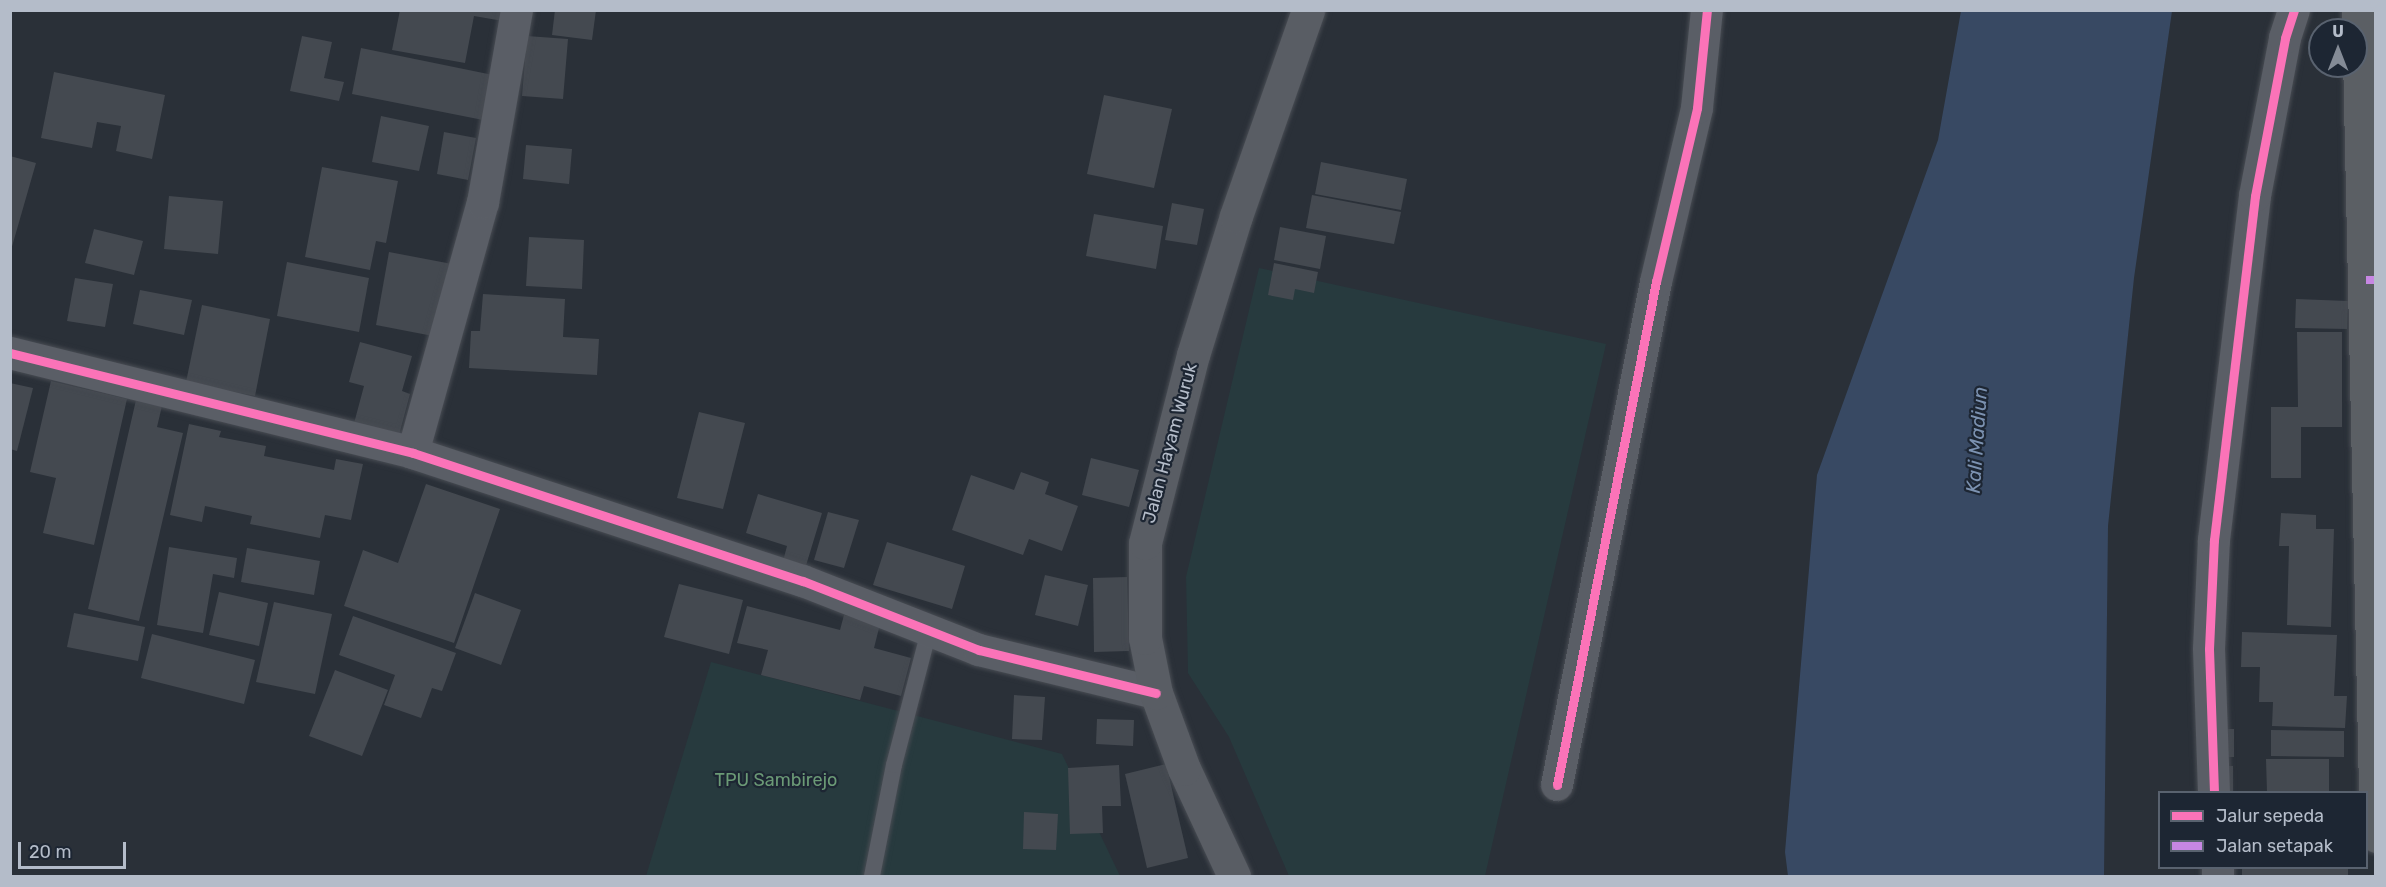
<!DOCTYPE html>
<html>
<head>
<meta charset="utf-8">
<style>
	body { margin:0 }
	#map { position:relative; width:2386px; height:887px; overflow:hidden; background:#2a3038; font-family:Rubik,sans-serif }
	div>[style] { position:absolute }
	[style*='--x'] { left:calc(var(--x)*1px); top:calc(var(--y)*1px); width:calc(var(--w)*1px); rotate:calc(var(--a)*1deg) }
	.green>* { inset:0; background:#273a3e }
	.water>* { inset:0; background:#384963 }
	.building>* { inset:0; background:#444950 }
	.roads { filter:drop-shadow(0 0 2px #484c53) drop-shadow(0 0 2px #484c53) }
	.service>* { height:16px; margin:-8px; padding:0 8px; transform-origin:8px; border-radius:8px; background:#5a5e66 }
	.minor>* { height:32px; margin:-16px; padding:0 16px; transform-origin:16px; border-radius:16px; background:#5a5e66 }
	.secondary>* { height:33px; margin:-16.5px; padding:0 16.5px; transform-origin:16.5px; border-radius:16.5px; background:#595d64 }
	.trunk>* { height:33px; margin:-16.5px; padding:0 16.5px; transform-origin:16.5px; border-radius:16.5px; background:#5b5f64 }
	.quiet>* { height:8px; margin-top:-4px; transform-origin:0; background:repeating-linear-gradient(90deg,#c787e3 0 15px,transparent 0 23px) }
	.cycleway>* { height:9px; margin:-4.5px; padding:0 4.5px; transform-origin:4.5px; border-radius:4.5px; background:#fb73b8 }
	span { translate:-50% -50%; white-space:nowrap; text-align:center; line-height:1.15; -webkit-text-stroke:4.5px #1d2633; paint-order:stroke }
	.street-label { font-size:18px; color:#b4bcc9 }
	.park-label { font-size:18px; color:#6b9a76 }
	.water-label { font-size:20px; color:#7c92b1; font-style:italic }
	.frame { position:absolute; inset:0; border:12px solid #b4bcc9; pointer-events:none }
	.legend { position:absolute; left:2158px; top:791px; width:210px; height:78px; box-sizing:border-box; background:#1d2633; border:2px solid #59626f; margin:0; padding:8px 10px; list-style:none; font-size:18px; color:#b4bcc9 }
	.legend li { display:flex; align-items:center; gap:12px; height:30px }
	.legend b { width:30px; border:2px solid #59626f }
	.north { position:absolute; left:2308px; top:18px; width:60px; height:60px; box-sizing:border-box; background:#1d2633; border:2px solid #59626f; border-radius:50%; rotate:0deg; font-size:16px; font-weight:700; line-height:24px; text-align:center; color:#b4bcc9 }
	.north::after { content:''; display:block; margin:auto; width:21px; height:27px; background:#848b96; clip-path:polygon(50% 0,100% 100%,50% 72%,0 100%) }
	.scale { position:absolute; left:18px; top:842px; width:108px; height:27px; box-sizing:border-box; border:3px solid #b4bcc9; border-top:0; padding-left:8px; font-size:18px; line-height:21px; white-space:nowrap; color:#b4bcc9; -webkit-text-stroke:4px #1d2633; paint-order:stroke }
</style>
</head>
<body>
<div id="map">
	<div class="green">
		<i style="clip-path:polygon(1259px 268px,1606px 344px,1485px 876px,1289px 876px,1229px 737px,1188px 673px,1186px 577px)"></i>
		<i style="clip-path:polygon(711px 662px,1062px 754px,1120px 876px,646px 876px)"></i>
	</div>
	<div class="water">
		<i style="clip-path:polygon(1961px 11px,2172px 11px,2134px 278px,2108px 526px,2104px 876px,1788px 876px,1785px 852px,1817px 475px,1938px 140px)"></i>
	</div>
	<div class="building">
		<i style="clip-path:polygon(400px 10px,505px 10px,503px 21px,474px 16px,465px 63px,392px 50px)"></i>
		<i style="clip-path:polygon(555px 10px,596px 10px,592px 40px,552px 35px)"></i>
		<i style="clip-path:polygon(302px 36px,332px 42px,324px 78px,344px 82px,339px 101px,290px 91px)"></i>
		<i style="clip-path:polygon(527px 36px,568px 39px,563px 99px,522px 96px)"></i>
		<i style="clip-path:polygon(361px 48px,493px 75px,483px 120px,352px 94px)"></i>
		<i style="clip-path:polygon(54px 72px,165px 95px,152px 159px,116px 151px,121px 126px,97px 122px,92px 148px,41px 138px)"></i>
		<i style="clip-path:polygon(1104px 95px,1172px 109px,1154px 188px,1087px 174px)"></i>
		<i style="clip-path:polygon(381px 116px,429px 126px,419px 171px,372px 162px)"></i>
		<i style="clip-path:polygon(444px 132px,476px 138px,468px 180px,437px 174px)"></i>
		<i style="clip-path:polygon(526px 145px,572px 149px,569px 184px,523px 179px)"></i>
		<i style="clip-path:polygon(10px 156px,36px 163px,11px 250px,10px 250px)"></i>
		<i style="clip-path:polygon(1321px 162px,1407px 179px,1401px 210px,1315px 194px)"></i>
		<i style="clip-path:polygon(322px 167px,398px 181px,386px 243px,376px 241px,370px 270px,305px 257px)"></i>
		<i style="clip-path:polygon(1312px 195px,1401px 212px,1394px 244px,1306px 228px)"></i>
		<i style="clip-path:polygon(169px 196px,223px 201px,218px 254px,164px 249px)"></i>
		<i style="clip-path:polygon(1172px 203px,1204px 209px,1197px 245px,1165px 240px)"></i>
		<i style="clip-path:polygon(1094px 214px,1163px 226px,1156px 269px,1086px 256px)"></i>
		<i style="clip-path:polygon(1280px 227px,1326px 236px,1320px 269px,1274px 260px)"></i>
		<i style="clip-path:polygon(94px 229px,143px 241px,134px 275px,85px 263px)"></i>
		<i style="clip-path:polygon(529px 237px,584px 240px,582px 289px,526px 286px)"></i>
		<i style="clip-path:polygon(389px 252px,452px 264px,438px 337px,376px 325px)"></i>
		<i style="clip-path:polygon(287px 262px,369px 278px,359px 332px,277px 316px)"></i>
		<i style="clip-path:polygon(1274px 263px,1318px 272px,1314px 293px,1295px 289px,1293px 300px,1268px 295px)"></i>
		<i style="clip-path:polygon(75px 278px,113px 284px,105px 327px,67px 321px)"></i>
		<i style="clip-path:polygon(140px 290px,192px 300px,184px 335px,133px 324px)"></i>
		<i style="clip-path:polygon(483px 294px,565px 299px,563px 337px,599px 339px,597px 375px,469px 368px,471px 331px,480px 331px)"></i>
		<i style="clip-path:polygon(2296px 299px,2348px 301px,2347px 329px,2295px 328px)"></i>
		<i style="clip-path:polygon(202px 305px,270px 319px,255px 396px,186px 382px)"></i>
		<i style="clip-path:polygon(2297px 332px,2342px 332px,2342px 427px,2301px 427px,2301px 478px,2271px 478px,2271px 407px,2298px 407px)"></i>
		<i style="clip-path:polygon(360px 342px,412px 356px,402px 391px,410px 394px,398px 439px,353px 427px,364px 386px,349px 382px)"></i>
		<i style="clip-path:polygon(51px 381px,127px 399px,94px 545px,43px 533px,56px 478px,30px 472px)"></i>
		<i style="clip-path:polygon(10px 383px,33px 388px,17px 451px,10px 449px)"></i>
		<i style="clip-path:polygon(136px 400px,162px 406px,157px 427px,183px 433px,139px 621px,88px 609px)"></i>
		<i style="clip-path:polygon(699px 412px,745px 423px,723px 509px,677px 498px)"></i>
		<i style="clip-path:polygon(189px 424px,221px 431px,219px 437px,266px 446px,264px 456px,334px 470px,336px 459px,363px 464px,351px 520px,325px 515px,320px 538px,250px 524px,252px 516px,205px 506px,202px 522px,170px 515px)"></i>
		<i style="clip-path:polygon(1091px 458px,1139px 470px,1129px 507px,1082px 495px)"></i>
		<i style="clip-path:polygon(1021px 472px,1049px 482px,1045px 494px,1078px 506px,1062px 551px,1029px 539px,1023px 555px,952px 530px,971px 475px,1014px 490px)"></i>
		<i style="clip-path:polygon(426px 484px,500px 509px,454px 643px,344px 606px,363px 550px,398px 563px)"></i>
		<i style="clip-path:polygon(758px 494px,822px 513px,804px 572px,782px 565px,787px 546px,746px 533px)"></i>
		<i style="clip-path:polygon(828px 512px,859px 520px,844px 568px,814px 560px)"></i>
		<i style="clip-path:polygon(2281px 513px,2316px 515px,2316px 529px,2334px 529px,2331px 627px,2287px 625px,2289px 546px,2279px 546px)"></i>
		<i style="clip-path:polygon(887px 542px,965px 566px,952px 609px,873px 585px)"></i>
		<i style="clip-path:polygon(169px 547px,237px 558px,234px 578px,213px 574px,203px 633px,157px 625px)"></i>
		<i style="clip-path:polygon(247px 548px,320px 561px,314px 595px,241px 582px)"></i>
		<i style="clip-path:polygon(1045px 575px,1088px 585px,1078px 626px,1035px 615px)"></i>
		<i style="clip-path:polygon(1127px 577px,1129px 651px,1094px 652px,1093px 578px)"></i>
		<i style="clip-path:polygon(679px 584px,743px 600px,729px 654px,664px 637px)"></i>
		<i style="clip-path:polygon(219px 592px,268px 603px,259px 646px,209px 635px)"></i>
		<i style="clip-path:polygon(475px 593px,521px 610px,501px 665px,455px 648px)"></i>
		<i style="clip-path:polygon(274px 602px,332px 614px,315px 694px,256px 682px)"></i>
		<i style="clip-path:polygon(747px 606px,840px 630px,844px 615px,880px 624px,874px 648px,911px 658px,901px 696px,864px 686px,860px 700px,761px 675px,768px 650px,737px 643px)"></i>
		<i style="clip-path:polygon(74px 613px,145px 627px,138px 661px,67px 647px)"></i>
		<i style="clip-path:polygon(353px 616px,456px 653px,442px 691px,432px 688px,421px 718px,384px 705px,395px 675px,339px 655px)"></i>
		<i style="clip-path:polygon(2242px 632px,2337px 635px,2334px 696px,2347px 696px,2345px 728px,2272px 726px,2273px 702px,2259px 702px,2260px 667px,2241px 667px)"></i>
		<i style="clip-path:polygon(152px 634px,255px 660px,244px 704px,141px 678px)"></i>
		<i style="clip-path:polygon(335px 670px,388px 690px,362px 756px,309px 736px)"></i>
		<i style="clip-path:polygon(1014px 695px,1045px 697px,1042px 740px,1012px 739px)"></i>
		<i style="clip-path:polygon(1097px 719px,1134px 720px,1133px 746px,1096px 744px)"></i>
		<i style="clip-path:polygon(2218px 729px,2234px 729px,2234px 757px,2218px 757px)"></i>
		<i style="clip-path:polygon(2271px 730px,2344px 731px,2344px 757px,2271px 756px)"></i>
		<i style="clip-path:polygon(2266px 759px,2329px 759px,2329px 792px,2267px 792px)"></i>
		<i style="clip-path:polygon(1166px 764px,1188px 858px,1147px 868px,1125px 774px)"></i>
		<i style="clip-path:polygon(1119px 765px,1121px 806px,1102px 806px,1103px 833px,1070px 834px,1068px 768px)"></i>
		<i style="clip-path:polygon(2216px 766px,2233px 766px,2233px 792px,2216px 792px)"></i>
		<i style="clip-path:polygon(1024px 812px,1058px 814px,1056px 850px,1023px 849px)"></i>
		<i style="clip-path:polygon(2242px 868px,2348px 868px,2348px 876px,2242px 876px)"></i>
	</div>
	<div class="roads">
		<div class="service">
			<i style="--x:872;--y:876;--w:113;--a:-78.8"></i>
			<i style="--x:894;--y:765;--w:138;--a:-75.4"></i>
		</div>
		<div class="minor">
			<i style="--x:10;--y:353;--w:415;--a:13.9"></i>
			<i style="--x:413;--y:453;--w:410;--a:18.2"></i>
			<i style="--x:803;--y:581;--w:189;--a:21.4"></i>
			<i style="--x:979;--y:650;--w:182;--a:13.7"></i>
			<i style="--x:413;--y:453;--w:260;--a:-74.4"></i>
			<i style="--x:483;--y:203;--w:196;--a:-80"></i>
			<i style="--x:1557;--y:785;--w:513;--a:-78.87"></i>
			<i style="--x:1656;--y:282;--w:179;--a:-76.7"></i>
			<i style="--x:1697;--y:108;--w:99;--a:-84.2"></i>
			<i style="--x:2214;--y:792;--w:143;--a:-92"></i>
			<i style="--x:2209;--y:649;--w:109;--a:-87.4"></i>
			<i style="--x:2214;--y:540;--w:346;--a:-83.2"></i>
			<i style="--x:2255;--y:196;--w:161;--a:-79.2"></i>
			<i style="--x:2285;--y:38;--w:29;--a:-72"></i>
			<i style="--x:2218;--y:868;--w:8;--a:90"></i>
		</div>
		<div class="secondary">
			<i style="--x:1234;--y:876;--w:118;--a:-115"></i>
			<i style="--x:1184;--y:769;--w:81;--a:-110.2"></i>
			<i style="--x:1156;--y:693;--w:56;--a:-101.3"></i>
			<i style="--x:1145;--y:638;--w:95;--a:-90"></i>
			<i style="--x:1145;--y:543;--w:194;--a:-75.7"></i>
			<i style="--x:1193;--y:355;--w:145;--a:-72.8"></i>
			<i style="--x:1236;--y:216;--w:218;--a:-70.7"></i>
		</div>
		<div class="trunk">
			<i style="--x:2358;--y:10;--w:826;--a:88.75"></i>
		</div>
	</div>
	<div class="quiet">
		<i style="--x:2366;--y:280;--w:10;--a:0"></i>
	</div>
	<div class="cycleway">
		<i style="--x:10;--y:353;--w:415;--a:13.9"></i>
		<i style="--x:413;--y:453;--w:410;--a:18.2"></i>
		<i style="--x:803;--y:581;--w:189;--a:21.4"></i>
		<i style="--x:979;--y:650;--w:182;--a:13.7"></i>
		<i style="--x:1557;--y:785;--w:513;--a:-78.87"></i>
		<i style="--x:1656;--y:282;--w:179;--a:-76.7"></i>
		<i style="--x:1697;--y:108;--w:99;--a:-84.2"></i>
		<i style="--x:2214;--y:792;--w:143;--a:-92"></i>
		<i style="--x:2209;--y:649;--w:109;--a:-87.4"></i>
		<i style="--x:2214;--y:540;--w:346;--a:-83.2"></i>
		<i style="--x:2255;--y:196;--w:161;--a:-79.2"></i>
		<i style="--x:2285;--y:38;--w:29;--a:-72"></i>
	</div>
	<div class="street-label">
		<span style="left:1170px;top:443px;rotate:-75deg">Jalan Hayam Wuruk</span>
	</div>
	<div class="park-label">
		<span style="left:776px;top:780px">TPU Sambirejo</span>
	</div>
	<div class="water-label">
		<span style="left:1977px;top:440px;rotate:-86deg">Kali Madiun</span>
	</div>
	<div class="frame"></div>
	<ul class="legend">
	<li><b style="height:8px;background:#fb73b8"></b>Jalur sepeda</li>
	<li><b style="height:8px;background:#c787e3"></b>Jalan setapak</li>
	</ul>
	<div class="north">U</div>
	<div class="scale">20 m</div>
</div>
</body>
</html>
